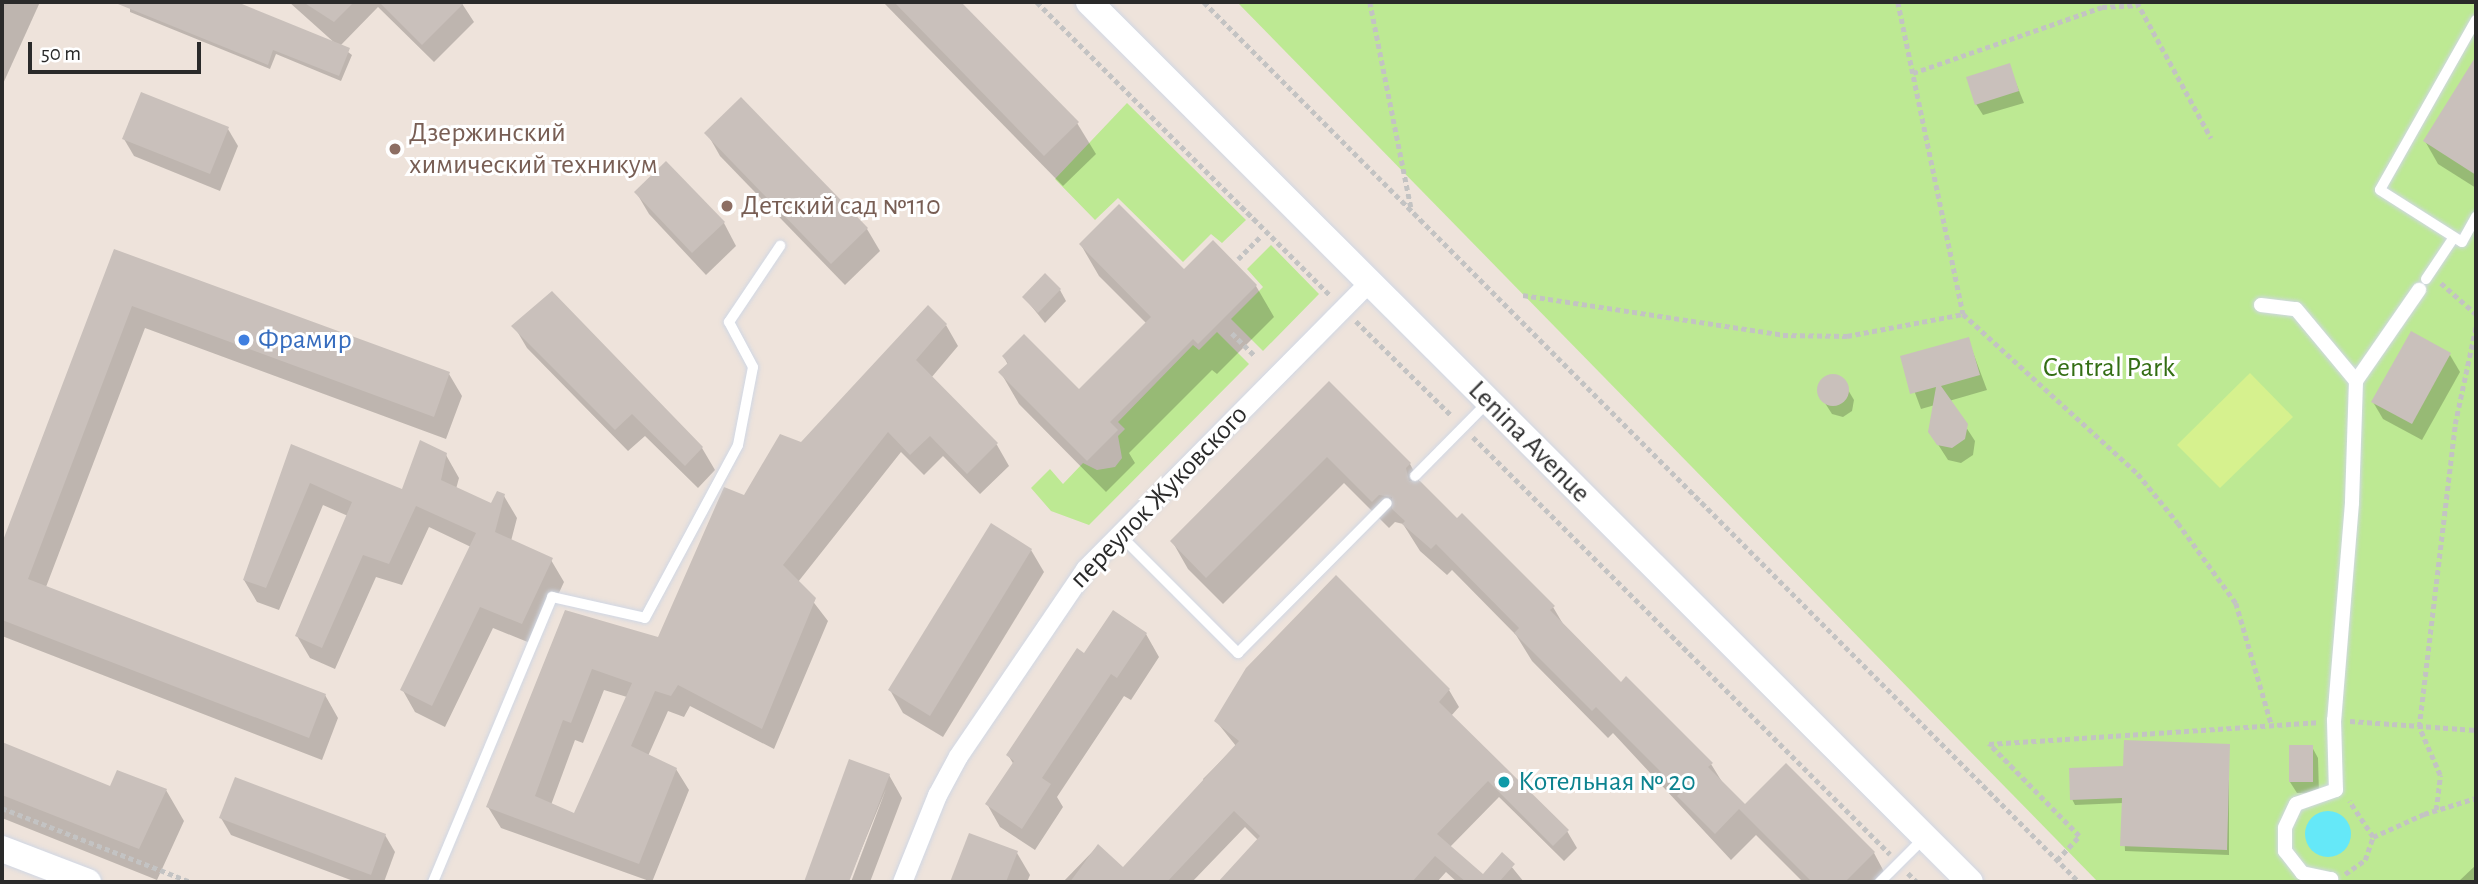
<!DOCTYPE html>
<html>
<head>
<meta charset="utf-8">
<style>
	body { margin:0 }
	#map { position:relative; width:2478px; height:884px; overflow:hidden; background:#eee3db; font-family:"Alegreya Sans",sans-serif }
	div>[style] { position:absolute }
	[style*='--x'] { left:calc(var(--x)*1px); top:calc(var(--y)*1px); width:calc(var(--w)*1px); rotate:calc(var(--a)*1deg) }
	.green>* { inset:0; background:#bde993 }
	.pitch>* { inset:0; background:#d6f18e }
	.water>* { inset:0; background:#65e8f8 }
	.round { border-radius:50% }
	.shadow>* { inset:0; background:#0003 }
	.building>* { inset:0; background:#c9c0bb }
	.path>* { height:4.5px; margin-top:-2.25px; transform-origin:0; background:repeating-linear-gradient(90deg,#c3c3c3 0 5px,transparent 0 8.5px) }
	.roads { filter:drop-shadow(0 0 2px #d0d7e4) drop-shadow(0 0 2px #d0d7e4) }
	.service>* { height:10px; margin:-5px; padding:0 5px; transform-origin:5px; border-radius:5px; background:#fff }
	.pedestrian>* { height:14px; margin:-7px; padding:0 7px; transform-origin:7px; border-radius:7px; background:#fff }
	.minor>* { height:19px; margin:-9.5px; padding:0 9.5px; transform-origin:9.5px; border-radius:9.5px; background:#fff }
	.secondary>* { height:26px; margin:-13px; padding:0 13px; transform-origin:13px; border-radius:13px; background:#fff }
	.dots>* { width:19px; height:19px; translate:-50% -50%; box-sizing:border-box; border:4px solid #fff; border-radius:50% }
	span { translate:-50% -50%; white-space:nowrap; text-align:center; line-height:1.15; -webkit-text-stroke:6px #fff; paint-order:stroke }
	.education-label { font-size:28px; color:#785e54 }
	.left { translate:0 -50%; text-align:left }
	.shop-label { font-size:28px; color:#366cbe }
	.park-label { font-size:28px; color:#346e14 }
	.street-label { font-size:28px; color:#2a2a2a }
	.culture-label { font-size:28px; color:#0d838f }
	.frame { position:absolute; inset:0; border:4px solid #2a2a2a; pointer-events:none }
	.scale { position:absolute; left:28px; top:42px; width:173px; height:32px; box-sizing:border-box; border:4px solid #2a2a2a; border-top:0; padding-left:9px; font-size:21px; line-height:24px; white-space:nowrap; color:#2a2a2a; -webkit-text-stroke:5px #fff; paint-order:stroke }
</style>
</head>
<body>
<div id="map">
	<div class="green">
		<i style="clip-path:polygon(1237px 2px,2476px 2px,2476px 882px,2098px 882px)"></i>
		<i style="clip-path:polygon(1127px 103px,1246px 220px,1222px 243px,1211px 234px,1183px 262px,1118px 198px,1095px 220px,1055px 179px)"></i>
		<i style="clip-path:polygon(1271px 245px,1319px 294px,1263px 351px,1231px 319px,1263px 287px,1247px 269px)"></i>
		<i style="clip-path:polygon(1217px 332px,1249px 364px,1089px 525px,1051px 511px,1031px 488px,1050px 469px,1063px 484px,1083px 463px,1097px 470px,1115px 467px,1122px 458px,1118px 436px,1125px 429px,1118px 422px,1193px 345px,1199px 350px)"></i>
	</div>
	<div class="pitch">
		<i style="clip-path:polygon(2250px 373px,2293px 417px,2220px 488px,2177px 445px)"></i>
	</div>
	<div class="water">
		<i class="round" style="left:2305px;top:811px;width:46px;height:46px"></i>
	</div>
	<div class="shadow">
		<i style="clip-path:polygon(2px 2px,40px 2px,2px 86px)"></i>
		<i style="clip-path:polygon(130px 2px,232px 2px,337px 45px,289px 2px,461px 2px,474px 22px,434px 62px,378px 7px,340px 46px,352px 55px,341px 81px,276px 54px,270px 69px,130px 12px)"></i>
		<i style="clip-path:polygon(883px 2px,959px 2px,1077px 123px,1096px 154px,1063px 186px)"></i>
		<i style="clip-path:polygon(2476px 59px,2476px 188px,2438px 164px,2425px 141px)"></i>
		<i style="clip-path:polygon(2009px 66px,2024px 103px,1983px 115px,1976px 104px)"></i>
		<i style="clip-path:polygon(228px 129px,238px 146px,220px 191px,134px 156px,124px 139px)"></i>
		<i style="clip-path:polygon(707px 133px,867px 229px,880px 251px,845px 285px,720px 156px)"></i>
		<i style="clip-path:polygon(636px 192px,724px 223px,736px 246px,706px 275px,649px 214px)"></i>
		<i style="clip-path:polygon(1213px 243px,1256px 286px,1274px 317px,1217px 374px,1212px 370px,1129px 453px,1135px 463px,1106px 492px,1019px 404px,1001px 373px,1008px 365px,1004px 357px,1079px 391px,1147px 324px,1099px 276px,1081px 245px,1184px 272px)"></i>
		<i style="clip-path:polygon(115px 251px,449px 374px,462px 396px,446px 439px,145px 328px,46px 587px,325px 695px,338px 718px,322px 760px,2px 636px,2px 547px)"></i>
		<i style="clip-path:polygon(1060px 290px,1066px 301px,1045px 323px,1024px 297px)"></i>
		<i style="clip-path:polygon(evenodd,946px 325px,958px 346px,931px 378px,997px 445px,1009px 466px,980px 494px,943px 456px,924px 475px,901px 452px,798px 582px,828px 621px,774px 749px,690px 706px,684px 717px,668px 711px,648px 756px,676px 769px,689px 790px,652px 882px,501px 828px,488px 807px,566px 612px,659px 639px,745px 497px,801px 444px,946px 325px,604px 690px,627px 697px,575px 815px,551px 805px,575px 740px,583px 743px,604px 690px)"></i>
		<i style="clip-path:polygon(514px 326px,702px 448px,715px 470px,698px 488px,645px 436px,628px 451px,527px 348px)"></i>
		<i style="clip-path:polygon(1968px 339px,1987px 390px,1949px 401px,1975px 441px,1973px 455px,1961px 463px,1948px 460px,1930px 432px,1935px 405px,1921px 409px,1902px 358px)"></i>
		<i style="clip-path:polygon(2450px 355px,2460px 372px,2422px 440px,2383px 419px,2373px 402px)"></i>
		<i style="clip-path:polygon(1830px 375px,1841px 378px,1854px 400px,1852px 411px,1843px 417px,1832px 414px,1818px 392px,1821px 381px)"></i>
		<i style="clip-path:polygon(1329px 384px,1410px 464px,1422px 486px,1457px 520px,1553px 607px,1566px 629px,1621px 684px,1711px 764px,1724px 785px,1745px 806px,1786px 765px,1874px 853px,1889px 881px,1803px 882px,1756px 835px,1731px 860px,1613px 733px,1608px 738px,1532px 661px,1516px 635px,1452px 570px,1447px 575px,1420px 551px,1403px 524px,1395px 522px,1389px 528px,1344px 483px,1223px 604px,1188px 569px,1172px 541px)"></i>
		<i style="clip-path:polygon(292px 446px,403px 491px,446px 455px,459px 478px,456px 489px,492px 505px,504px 496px,517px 518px,511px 541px,551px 560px,564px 582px,535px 645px,493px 628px,445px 727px,415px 712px,402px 689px,471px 547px,429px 527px,402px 585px,376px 577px,335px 669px,310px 658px,297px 636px,348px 516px,323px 505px,279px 610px,257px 602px,244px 580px)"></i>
		<i style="clip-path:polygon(1031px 550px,1044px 572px,943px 737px,903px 713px,890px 690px)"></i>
		<i style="clip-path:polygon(1336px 578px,1449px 690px,1459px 707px,1451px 716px,1567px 831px,1577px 848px,1564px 861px,1499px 797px,1450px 847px,1484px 876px,1502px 855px,1524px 882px,1457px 882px,1446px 872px,1437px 882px,1221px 882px,1258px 840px,1245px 827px,1192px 882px,1063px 882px,1098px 846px,1123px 870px,1205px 783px,1203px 779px,1236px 746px,1216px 721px)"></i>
		<i style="clip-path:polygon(1146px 634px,1159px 657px,1131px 700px,1124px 696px,1057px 797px,1063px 807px,1035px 850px,1000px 827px,987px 804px,1014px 765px,1008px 755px,1085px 656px)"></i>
		<i style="clip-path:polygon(2px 743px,111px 788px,166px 790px,184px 821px,157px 880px,2px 818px)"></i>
		<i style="clip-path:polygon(2229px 746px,2229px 855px,2125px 851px,2123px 803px,2075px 805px,2072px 799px,2124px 768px)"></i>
		<i style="clip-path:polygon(2290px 746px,2312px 747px,2318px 758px,2319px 793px,2297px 793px,2290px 782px)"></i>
		<i style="clip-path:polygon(850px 761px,889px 775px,902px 798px,870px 882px,851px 882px,886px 789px,848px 882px,805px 882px)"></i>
		<i style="clip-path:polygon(221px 818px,385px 835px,395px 852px,384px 882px,356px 882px,231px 835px)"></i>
		<i style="clip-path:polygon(970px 835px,1017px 853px,1030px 875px,1027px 882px,952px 882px)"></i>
		<i style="clip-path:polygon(2476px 865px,2476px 882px,2458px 882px)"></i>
	</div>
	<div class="building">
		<i style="clip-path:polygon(113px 2px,237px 2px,350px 48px,339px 76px,273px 50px,268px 65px)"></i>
		<i style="clip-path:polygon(303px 2px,354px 2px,334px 22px)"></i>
		<i style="clip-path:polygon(379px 2px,465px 2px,422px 45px)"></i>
		<i style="clip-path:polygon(894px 2px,961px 2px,1079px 122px,1044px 156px)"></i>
		<i style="clip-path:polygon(2476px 56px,2476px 175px,2423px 141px)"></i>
		<i style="clip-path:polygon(2010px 63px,2019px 91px,1975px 105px,1966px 77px)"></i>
		<i style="clip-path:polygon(141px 92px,229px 127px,210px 174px,122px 139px)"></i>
		<i style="clip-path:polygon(741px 97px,868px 228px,831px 264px,704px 133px)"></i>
		<i style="clip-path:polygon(666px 161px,725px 222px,692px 253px,634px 192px)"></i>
		<i style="clip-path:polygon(1119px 204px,1184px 269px,1213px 240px,1257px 285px,1198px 344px,1193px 339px,1110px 422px,1118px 430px,1087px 461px,998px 372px,1008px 363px,1002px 356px,1024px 334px,1079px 389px,1151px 317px,1079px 244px)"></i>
		<i style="clip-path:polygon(114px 249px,450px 372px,434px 417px,132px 306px,28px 579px,326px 694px,309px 738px,2px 620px,2px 543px)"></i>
		<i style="clip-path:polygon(1045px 273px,1061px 289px,1038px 313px,1022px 297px)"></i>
		<i style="clip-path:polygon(552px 291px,703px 447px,685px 466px,632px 414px,615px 430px,511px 326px)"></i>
		<i style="clip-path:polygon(evenodd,928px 305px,947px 324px,916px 360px,998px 443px,967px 474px,930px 436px,910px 455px,888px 432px,783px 565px,816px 598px,762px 729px,678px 685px,671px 696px,655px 691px,631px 746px,677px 768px,639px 864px,486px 807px,565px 610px,658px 637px,724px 487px,744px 495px,780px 434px,801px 442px,928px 305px,592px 669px,632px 683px,574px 813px,535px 796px,563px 720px,571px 723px,592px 669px)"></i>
		<i style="clip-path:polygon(2411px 331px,2451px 353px,2412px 424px,2371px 402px)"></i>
		<i style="clip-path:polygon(1969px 337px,1980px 375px,1941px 386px,1968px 424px,1965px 439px,1952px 448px,1937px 445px,1928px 432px,1936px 387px,1910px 394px,1900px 356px)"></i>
		<i class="round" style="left:1817px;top:374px;width:32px;height:32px"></i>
		<i style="clip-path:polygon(1329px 381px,1411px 463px,1406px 468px,1409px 481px,1420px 481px,1457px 518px,1462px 513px,1555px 606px,1550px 610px,1621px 682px,1626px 676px,1713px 763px,1708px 767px,1745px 804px,1786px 763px,1875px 852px,1845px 882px,1812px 882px,1739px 809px,1715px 834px,1677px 796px,1681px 792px,1596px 707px,1592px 711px,1514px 633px,1519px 628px,1436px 544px,1431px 549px,1402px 524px,1405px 521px,1392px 509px,1392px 497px,1379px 495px,1372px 502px,1327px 457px,1206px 578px,1170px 541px)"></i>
		<i style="clip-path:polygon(420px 440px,447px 453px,441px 480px,491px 503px,497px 491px,505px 494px,495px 532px,553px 558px,522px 624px,480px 607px,432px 706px,400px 690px,476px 533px,416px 506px,389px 564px,363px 555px,322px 648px,295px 636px,352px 502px,310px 483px,266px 588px,243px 580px,291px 444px,402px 489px)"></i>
		<i style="clip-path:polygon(991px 523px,1032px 549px,930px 716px,888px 690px)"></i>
		<i style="clip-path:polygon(1336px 575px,1450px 689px,1439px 702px,1569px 830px,1553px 846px,1488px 781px,1437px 834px,1483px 874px,1502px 852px,1515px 864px,1499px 882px,1466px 882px,1435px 856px,1412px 882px,1218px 882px,1260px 836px,1234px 811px,1167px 882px,1070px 882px,1098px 844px,1123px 867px,1239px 741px,1214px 721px,1246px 668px)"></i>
		<i style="clip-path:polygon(1113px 610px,1147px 633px,1117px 678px,1111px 674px,1042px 778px,1051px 784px,1022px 829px,985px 804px,1014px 761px,1006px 755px,1077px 648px,1084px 653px)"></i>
		<i style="clip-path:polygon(2124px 740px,2230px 744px,2227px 850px,2120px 846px,2122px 798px,2070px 800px,2069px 768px,2123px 766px)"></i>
		<i style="clip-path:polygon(2px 742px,110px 786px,117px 770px,167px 789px,139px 849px,2px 795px)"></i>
		<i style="clip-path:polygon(2289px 745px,2313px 745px,2313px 782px,2289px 782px)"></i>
		<i style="clip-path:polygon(849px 759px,890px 774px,849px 882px,804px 882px)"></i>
		<i style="clip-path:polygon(235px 777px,386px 834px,371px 875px,219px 818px)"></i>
		<i style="clip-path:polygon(969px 833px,1018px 851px,1006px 882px,950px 882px)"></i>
	</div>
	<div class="path">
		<i style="--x:1037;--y:2;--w:414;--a:45"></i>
		<i style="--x:1204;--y:2;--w:1241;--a:45.16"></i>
		<i style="--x:1370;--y:2;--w:209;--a:78.7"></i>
		<i style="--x:1898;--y:2;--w:319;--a:78.2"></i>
		<i style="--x:2137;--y:2;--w:155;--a:61.4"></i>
		<i style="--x:1913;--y:73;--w:200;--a:-19.2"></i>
		<i style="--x:2102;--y:7;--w:35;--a:-3"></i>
		<i style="--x:1238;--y:259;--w:33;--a:-45"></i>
		<i style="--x:2441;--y:283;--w:47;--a:41.5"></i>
		<i style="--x:1523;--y:295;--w:263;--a:8.7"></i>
		<i style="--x:1783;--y:335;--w:64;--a:0.9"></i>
		<i style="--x:1847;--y:336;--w:118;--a:-10.7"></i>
		<i style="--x:1963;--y:314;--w:237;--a:42.4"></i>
		<i style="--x:2138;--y:474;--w:63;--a:50.8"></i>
		<i style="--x:2178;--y:523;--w:99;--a:54.1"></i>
		<i style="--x:2236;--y:603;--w:128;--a:73.7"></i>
		<i style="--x:1356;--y:321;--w:135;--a:44.7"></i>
		<i style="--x:1232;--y:333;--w:31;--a:45"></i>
		<i style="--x:1473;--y:437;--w:590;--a:45"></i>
		<i style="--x:2350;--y:721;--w:126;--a:4.1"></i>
		<i style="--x:2;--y:808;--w:203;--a:21.4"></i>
		<i style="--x:2436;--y:810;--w:35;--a:-83"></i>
		<i style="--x:2440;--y:775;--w:52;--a:-113.6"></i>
		<i style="--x:2419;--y:727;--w:305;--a:-83.2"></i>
		<i style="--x:2455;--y:424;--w:100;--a:-77.9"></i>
		<i style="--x:2373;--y:837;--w:56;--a:-24.3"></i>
		<i style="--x:2424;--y:814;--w:54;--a:-17.1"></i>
		<i style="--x:2057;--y:860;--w:33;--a:-47"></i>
		<i style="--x:2079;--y:836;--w:129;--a:-134.4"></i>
		<i style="--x:1989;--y:744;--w:329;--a:-3.8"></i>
		<i style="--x:1908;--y:873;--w:13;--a:45"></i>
		<i style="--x:2345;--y:874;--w:24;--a:-35"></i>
		<i style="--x:2365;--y:860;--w:24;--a:-71"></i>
		<i style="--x:2373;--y:837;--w:43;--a:-123.7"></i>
	</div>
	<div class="roads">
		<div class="service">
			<i style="--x:2476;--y:20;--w:195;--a:119.5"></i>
			<i style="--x:2380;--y:190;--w:97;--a:32.4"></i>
			<i style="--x:2462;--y:242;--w:29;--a:-61"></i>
			<i style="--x:2426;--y:279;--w:50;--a:-56.3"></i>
			<i style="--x:1415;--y:476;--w:104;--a:-45.4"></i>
			<i style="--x:1118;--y:533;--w:170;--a:45"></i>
			<i style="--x:1238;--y:653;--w:211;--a:-45.2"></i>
			<i style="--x:433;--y:882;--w:309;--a:-67.3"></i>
			<i style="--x:552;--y:597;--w:95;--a:12.7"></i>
			<i style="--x:645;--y:618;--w:196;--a:-61.7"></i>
			<i style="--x:738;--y:445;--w:79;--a:-79.1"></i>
			<i style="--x:753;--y:367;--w:51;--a:-118.1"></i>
			<i style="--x:729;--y:322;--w:92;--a:-56.1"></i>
			<i style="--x:1880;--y:882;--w:62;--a:-45"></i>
		</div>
		<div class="pedestrian">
			<i style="--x:2261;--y:305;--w:35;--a:7"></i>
			<i style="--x:2296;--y:309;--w:94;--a:50.2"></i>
			<i style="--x:2356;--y:381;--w:122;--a:91.9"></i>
			<i style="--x:2352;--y:503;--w:218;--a:94.7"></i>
			<i style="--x:2334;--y:720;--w:70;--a:88.4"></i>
			<i style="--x:2336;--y:790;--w:42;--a:160.7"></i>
			<i style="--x:2296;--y:804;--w:26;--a:115"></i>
			<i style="--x:2285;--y:828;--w:23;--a:90"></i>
			<i style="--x:2285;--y:851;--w:28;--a:52"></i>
			<i style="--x:2302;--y:873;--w:30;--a:12"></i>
			<i style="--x:2331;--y:879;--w:3;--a:90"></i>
			<i style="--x:2356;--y:381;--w:111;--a:-55.3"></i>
		</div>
		<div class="minor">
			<i style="--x:902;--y:882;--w:94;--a:-68.1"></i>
			<i style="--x:937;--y:795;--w:44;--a:-61.7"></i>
			<i style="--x:958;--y:756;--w:226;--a:-55.8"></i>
			<i style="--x:1085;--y:569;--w:404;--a:-45.3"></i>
		</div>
		<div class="secondary">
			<i style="--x:1089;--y:2;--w:1245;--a:44.97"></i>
			<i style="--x:2;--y:849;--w:92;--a:21"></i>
		</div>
	</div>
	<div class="dots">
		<i style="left:395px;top:149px;background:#8d6e63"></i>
		<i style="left:727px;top:206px;background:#8d6e63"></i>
		<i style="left:244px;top:340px;background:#3f7fe0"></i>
		<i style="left:1504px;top:782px;background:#0f9aa8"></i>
	</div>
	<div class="education-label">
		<span class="left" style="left:409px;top:149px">Дзержинский<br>химический техникум</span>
		<span class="left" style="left:741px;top:206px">Детский сад №110</span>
	</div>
	<div class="shop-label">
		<span class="left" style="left:258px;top:340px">Фрамир</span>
	</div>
	<div class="park-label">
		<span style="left:2109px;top:368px">Central Park</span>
	</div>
	<div class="street-label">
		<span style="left:1529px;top:442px;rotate:45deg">Lenina Avenue</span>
		<span style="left:1159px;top:497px;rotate:-46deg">переулок Жуковского</span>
	</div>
	<div class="culture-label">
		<span class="left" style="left:1518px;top:782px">Котельная № 20</span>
	</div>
	<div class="frame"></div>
	<div class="scale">50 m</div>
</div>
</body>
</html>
